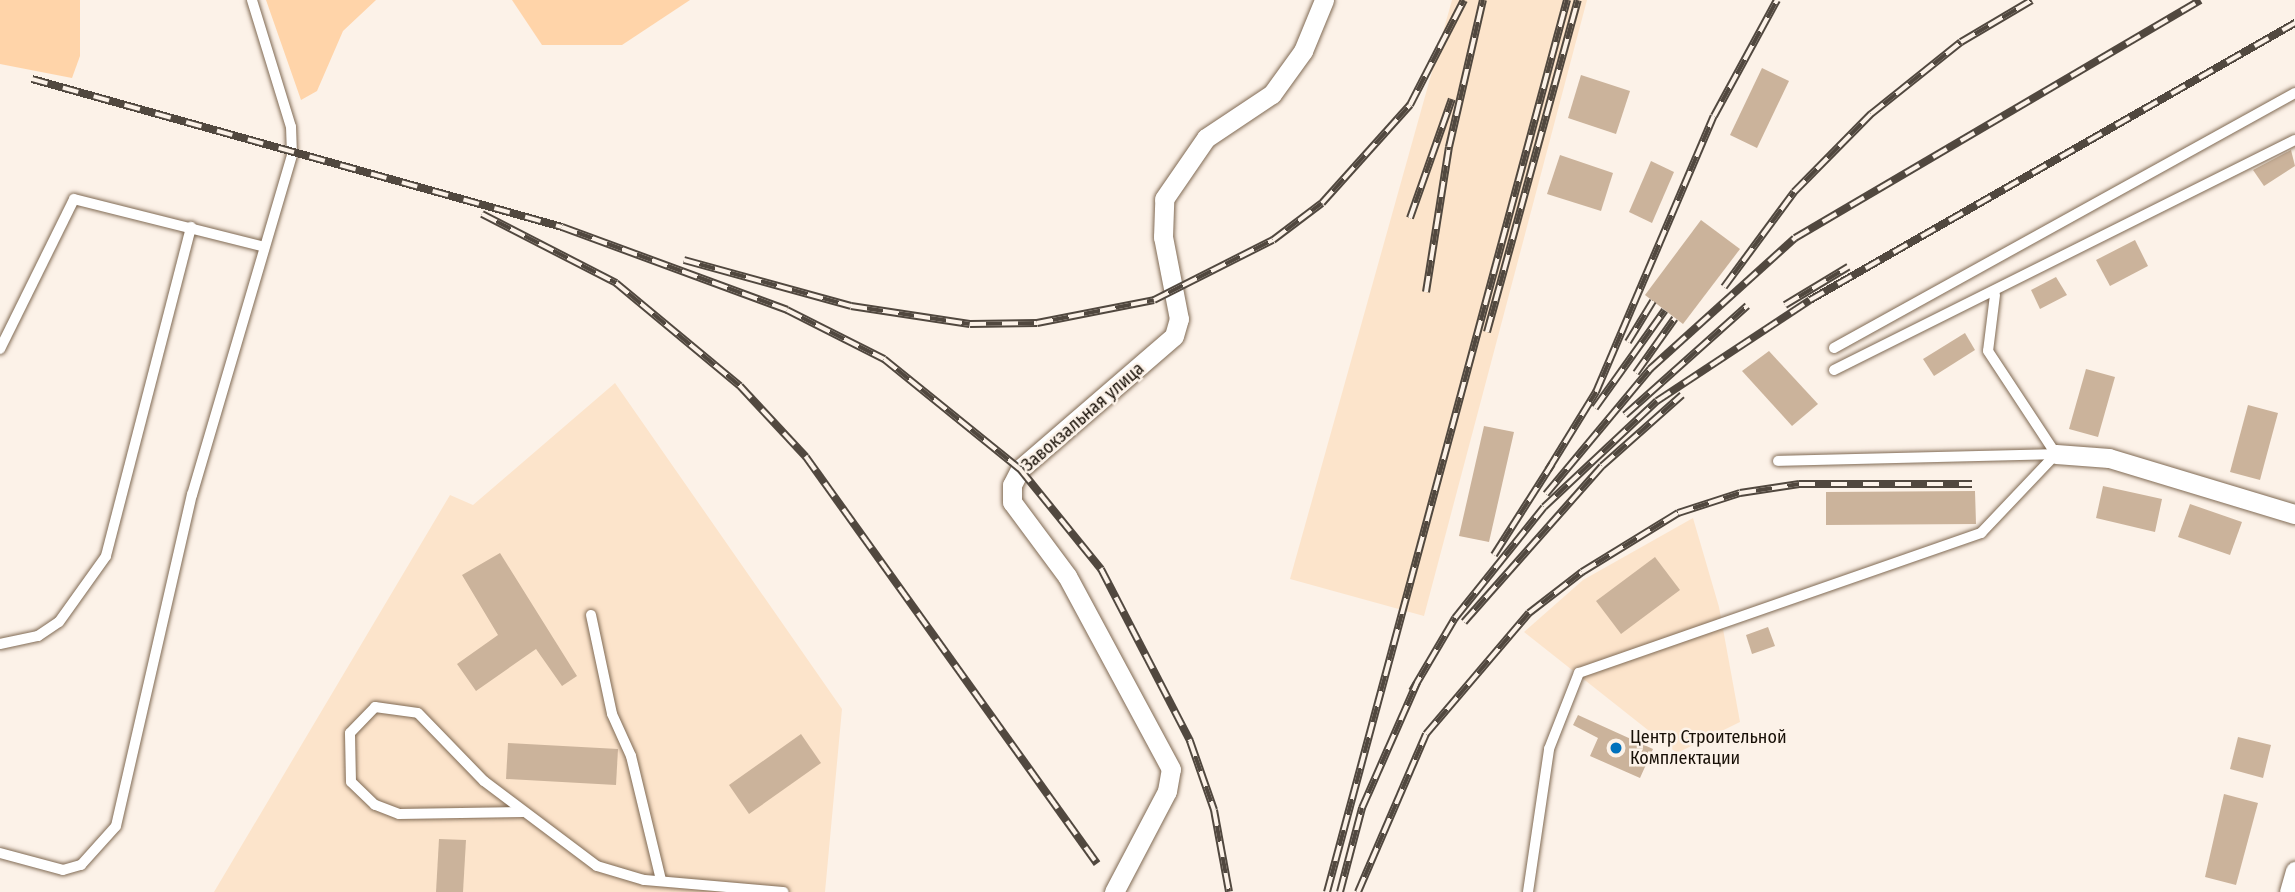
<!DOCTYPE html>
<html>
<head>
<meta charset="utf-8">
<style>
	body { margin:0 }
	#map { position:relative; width:2295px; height:892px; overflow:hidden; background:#fcf2e8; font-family:"Fira Sans Condensed",sans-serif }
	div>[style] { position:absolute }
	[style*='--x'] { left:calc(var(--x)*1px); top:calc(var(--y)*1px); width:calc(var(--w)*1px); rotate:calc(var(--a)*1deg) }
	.built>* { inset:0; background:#fce4cb }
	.green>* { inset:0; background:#ffd4a9 }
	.building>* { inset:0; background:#cbb39b }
	.roads { filter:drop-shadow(0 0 2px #806a54) drop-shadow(0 0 2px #806a54) }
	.lane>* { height:10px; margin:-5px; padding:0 5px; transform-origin:5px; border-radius:5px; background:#fff }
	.street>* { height:19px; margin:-9.5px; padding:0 9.5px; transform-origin:9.5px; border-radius:9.5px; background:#fff }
	.rail>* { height:8px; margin-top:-4px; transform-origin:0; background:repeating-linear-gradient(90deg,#fcf2e8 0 16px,#51483f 0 32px); box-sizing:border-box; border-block:2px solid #51483f }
	.dots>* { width:19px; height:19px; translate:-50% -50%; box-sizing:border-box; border:4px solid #fcf2e8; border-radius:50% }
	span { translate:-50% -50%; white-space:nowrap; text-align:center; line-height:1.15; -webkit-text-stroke:5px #fcf2e8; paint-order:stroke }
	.street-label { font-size:18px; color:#181007 }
	.poi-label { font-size:18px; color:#181007 }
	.left { translate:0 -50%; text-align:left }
</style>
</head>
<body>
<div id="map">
	<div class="built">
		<i style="clip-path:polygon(1452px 0,1587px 0,1424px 616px,1290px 579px)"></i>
		<i style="clip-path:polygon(615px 383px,842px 709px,825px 892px,214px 892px,450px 495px,473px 505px)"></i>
		<i style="clip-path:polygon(1693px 518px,1719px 607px,1740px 722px,1677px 753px,1524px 632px,1583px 580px)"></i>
	</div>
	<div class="green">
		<i style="clip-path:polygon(0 0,80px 0,80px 56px,72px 78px,0 64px)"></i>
		<i style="clip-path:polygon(266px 0,376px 0,343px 31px,317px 91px,301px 100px)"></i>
		<i style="clip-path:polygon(512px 0,690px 0,622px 45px,542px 45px)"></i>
	</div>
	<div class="building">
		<i style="clip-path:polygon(1762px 68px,1789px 81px,1757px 148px,1730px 135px)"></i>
		<i style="clip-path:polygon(1581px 75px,1630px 91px,1616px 134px,1568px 118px)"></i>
		<i style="clip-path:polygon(2291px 150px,2295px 166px,2264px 186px,2253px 170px)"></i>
		<i style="clip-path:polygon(1560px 155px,1613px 173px,1601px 211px,1547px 194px)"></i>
		<i style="clip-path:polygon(1651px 161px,1674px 172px,1652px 223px,1629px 212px)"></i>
		<i style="clip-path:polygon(1701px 220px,1740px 249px,1683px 324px,1645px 295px)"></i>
		<i style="clip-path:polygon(2135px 240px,2148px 266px,2110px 286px,2096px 260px)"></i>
		<i style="clip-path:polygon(2056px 277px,2067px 295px,2040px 309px,2031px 290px)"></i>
		<i style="clip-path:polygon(1965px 333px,1975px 350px,1934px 376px,1923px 359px)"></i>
		<i style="clip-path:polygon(1769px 351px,1818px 404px,1792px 426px,1742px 371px)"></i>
		<i style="clip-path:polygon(2086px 369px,2115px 377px,2098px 437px,2069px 429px)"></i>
		<i style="clip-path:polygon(2248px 405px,2278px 413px,2260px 480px,2230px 472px)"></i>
		<i style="clip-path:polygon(1484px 426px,1514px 432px,1489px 542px,1459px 536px)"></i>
		<i style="clip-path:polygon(2103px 486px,2162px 499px,2155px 532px,2096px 518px)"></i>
		<i style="clip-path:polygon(1975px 491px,1976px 524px,1826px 525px,1826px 492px)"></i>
		<i style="clip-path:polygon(2190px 504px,2242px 522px,2230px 555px,2178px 537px)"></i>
		<i style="clip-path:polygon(500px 553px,577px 676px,562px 686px,536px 649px,476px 691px,457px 664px,498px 635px,462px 575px)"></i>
		<i style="clip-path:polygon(1655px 557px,1680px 590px,1621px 634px,1596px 601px)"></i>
		<i style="clip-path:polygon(1768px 627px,1775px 646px,1752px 654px,1746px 635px)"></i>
		<i style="clip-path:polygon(1578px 715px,1653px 749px,1640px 778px,1590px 756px,1598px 738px,1573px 725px)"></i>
		<i style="clip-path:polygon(801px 734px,821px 763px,749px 814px,729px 785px)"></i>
		<i style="clip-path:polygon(2238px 737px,2271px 745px,2263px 778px,2230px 769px)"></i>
		<i style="clip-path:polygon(508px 743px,618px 749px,616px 785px,506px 779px)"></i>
		<i style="clip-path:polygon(2224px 794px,2258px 803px,2236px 885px,2205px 877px)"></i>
		<i style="clip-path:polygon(439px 839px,466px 840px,463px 892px,436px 892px)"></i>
	</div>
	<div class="roads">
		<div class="lane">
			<i style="--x:1995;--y:295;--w:56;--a:97.1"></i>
			<i style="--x:1988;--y:351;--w:123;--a:56.6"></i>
			<i style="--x:1834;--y:348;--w:527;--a:-28.95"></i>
			<i style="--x:0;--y:349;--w:167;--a:-63.7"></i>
			<i style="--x:74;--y:199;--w:193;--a:14.1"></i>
			<i style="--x:1834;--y:370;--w:515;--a:-26.52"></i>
			<i style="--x:1778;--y:461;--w:278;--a:-1.4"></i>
			<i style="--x:591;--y:615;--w:101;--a:78"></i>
			<i style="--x:612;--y:714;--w:46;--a:65.7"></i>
			<i style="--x:631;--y:756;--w:128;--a:76.4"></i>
			<i style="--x:0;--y:644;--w:39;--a:-12"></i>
			<i style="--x:38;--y:636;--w:25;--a:-34"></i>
			<i style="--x:59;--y:622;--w:81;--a:-54.5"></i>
			<i style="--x:106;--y:556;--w:340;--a:-75.5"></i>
			<i style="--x:523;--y:812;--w:124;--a:179.1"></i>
			<i style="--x:399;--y:814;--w:26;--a:-159"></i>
			<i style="--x:375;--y:805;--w:33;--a:-136"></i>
			<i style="--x:351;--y:782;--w:49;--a:-91.2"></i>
			<i style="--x:350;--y:733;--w:36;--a:-46"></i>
			<i style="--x:375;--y:707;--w:43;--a:7.9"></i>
			<i style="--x:418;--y:713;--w:95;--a:45.9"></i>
			<i style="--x:484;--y:781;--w:141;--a:37"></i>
			<i style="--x:597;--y:866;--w:49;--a:16.6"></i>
			<i style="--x:644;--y:880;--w:140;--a:4.9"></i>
			<i style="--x:0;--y:853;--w:65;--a:15.1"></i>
			<i style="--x:63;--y:870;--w:19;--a:-16"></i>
			<i style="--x:81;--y:865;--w:52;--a:-48.1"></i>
			<i style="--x:116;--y:826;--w:340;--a:-77.1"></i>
			<i style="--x:192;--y:495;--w:354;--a:-73.6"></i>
			<i style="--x:292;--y:155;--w:28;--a:-92"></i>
			<i style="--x:291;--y:127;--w:133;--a:-107.1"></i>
			<i style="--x:1528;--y:892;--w:145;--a:-81.6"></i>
			<i style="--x:1549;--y:749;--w:82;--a:-68.5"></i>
			<i style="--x:1579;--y:673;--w:426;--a:-19.2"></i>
			<i style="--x:1981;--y:533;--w:109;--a:-46.5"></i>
		</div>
		<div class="street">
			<i style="--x:2056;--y:454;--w:53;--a:4.3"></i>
			<i style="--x:2109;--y:458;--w:194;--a:16.8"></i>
			<i style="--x:1114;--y:892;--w:114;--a:-62.3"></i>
			<i style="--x:1167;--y:791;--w:22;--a:-80"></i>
			<i style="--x:1171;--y:769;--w:219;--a:-118.3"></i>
			<i style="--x:1067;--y:576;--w:92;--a:-126.6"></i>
			<i style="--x:1012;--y:502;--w:17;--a:-90"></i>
			<i style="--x:1012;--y:485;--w:18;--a:-63"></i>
			<i style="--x:1020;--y:469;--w:203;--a:-40.8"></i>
			<i style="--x:1174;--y:336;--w:18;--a:-74"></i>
			<i style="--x:1179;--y:319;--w:84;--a:-101"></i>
			<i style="--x:1163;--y:237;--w:38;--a:-88"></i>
			<i style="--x:1164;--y:199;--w:74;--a:-55.5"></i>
			<i style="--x:1206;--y:138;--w:79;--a:-33.7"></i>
			<i style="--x:1272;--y:94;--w:53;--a:-54.2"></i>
			<i style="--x:1303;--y:51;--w:55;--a:-67.6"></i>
			<i style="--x:2289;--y:892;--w:22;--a:-74"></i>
		</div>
	</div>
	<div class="rail">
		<i style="--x:32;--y:79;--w:550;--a:15.6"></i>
		<i style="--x:562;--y:227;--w:240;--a:20.2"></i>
		<i style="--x:787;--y:310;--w:109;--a:26.8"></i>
		<i style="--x:884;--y:359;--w:175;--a:39"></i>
		<i style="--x:1020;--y:469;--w:129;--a:51"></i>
		<i style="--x:1101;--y:569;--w:194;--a:62.6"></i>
		<i style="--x:1190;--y:741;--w:73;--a:70.8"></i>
		<i style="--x:1214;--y:810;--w:83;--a:79.6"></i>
		<i style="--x:482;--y:214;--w:151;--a:27.2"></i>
		<i style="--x:616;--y:283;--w:161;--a:39.7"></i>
		<i style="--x:740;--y:386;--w:97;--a:47.1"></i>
		<i style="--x:806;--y:457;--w:500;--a:54.4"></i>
		<i style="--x:1410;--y:218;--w:126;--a:-70.6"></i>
		<i style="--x:684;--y:260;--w:173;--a:15.4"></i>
		<i style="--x:851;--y:306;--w:120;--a:8.6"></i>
		<i style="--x:970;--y:324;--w:67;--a:-0.9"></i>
		<i style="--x:1037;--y:323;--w:119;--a:-11.1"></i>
		<i style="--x:1154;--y:300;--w:133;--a:-26.8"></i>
		<i style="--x:1273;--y:240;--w:61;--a:-37.1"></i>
		<i style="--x:1322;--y:203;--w:132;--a:-48.1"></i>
		<i style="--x:1410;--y:105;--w:118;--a:-62.8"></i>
		<i style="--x:1724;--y:287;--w:118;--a:-53.6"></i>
		<i style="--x:1794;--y:192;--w:110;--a:-45.4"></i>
		<i style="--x:1871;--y:114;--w:115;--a:-38.7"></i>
		<i style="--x:1961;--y:42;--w:82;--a:-30.6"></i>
		<i style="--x:1426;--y:292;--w:147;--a:-81"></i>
		<i style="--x:1449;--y:147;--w:151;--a:-77"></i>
		<i style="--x:1785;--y:305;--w:74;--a:-31.1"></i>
		<i style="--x:1487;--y:332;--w:344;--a:-74.7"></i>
		<i style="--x:1628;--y:342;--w:48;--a:-58.6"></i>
		<i style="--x:1636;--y:373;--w:67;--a:-54.7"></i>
		<i style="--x:1595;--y:408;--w:120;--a:-54.5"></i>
		<i style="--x:1625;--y:415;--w:164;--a:-41.8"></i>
		<i style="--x:1548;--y:470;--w:92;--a:-58.4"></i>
		<i style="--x:1596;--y:392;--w:300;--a:-66.9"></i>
		<i style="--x:1714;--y:116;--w:132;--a:-61.5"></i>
		<i style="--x:1546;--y:494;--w:163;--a:-50.2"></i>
		<i style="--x:1650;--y:369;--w:195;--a:-42.1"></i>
		<i style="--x:1795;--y:238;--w:470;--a:-30.4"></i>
		<i style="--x:1494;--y:555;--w:108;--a:-57.5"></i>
		<i style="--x:1464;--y:622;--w:208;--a:-48.5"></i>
		<i style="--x:1602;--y:466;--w:107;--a:-41.6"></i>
		<i style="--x:1412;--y:691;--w:85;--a:-59.5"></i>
		<i style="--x:1455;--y:618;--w:142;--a:-51.3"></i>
		<i style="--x:1544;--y:507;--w:155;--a:-43.2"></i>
		<i style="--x:1657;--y:401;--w:183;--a:-33.4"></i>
		<i style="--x:1810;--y:300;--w:559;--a:-29.73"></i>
		<i style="--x:1327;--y:892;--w:924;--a:-74.94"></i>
		<i style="--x:1340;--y:892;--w:87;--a:-75.3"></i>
		<i style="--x:1362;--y:808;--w:137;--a:-66.3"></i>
		<i style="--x:1358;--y:892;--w:172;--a:-66.7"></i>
		<i style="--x:1426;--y:734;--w:159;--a:-49.6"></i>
		<i style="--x:1529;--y:613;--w:67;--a:-37.7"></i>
		<i style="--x:1582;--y:572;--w:113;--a:-31.6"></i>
		<i style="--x:1678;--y:513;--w:65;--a:-17.9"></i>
		<i style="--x:1740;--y:493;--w:60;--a:-8.7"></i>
		<i style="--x:1799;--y:484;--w:173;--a:0"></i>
	</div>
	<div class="dots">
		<i style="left:1616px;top:748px;background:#0071bc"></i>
	</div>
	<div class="street-label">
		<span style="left:1083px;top:417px;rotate:-41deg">Завокзальная улица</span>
	</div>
	<div class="poi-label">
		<span class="left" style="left:1630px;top:748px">Центр Строительной<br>Комплектации</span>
	</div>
</div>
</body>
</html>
